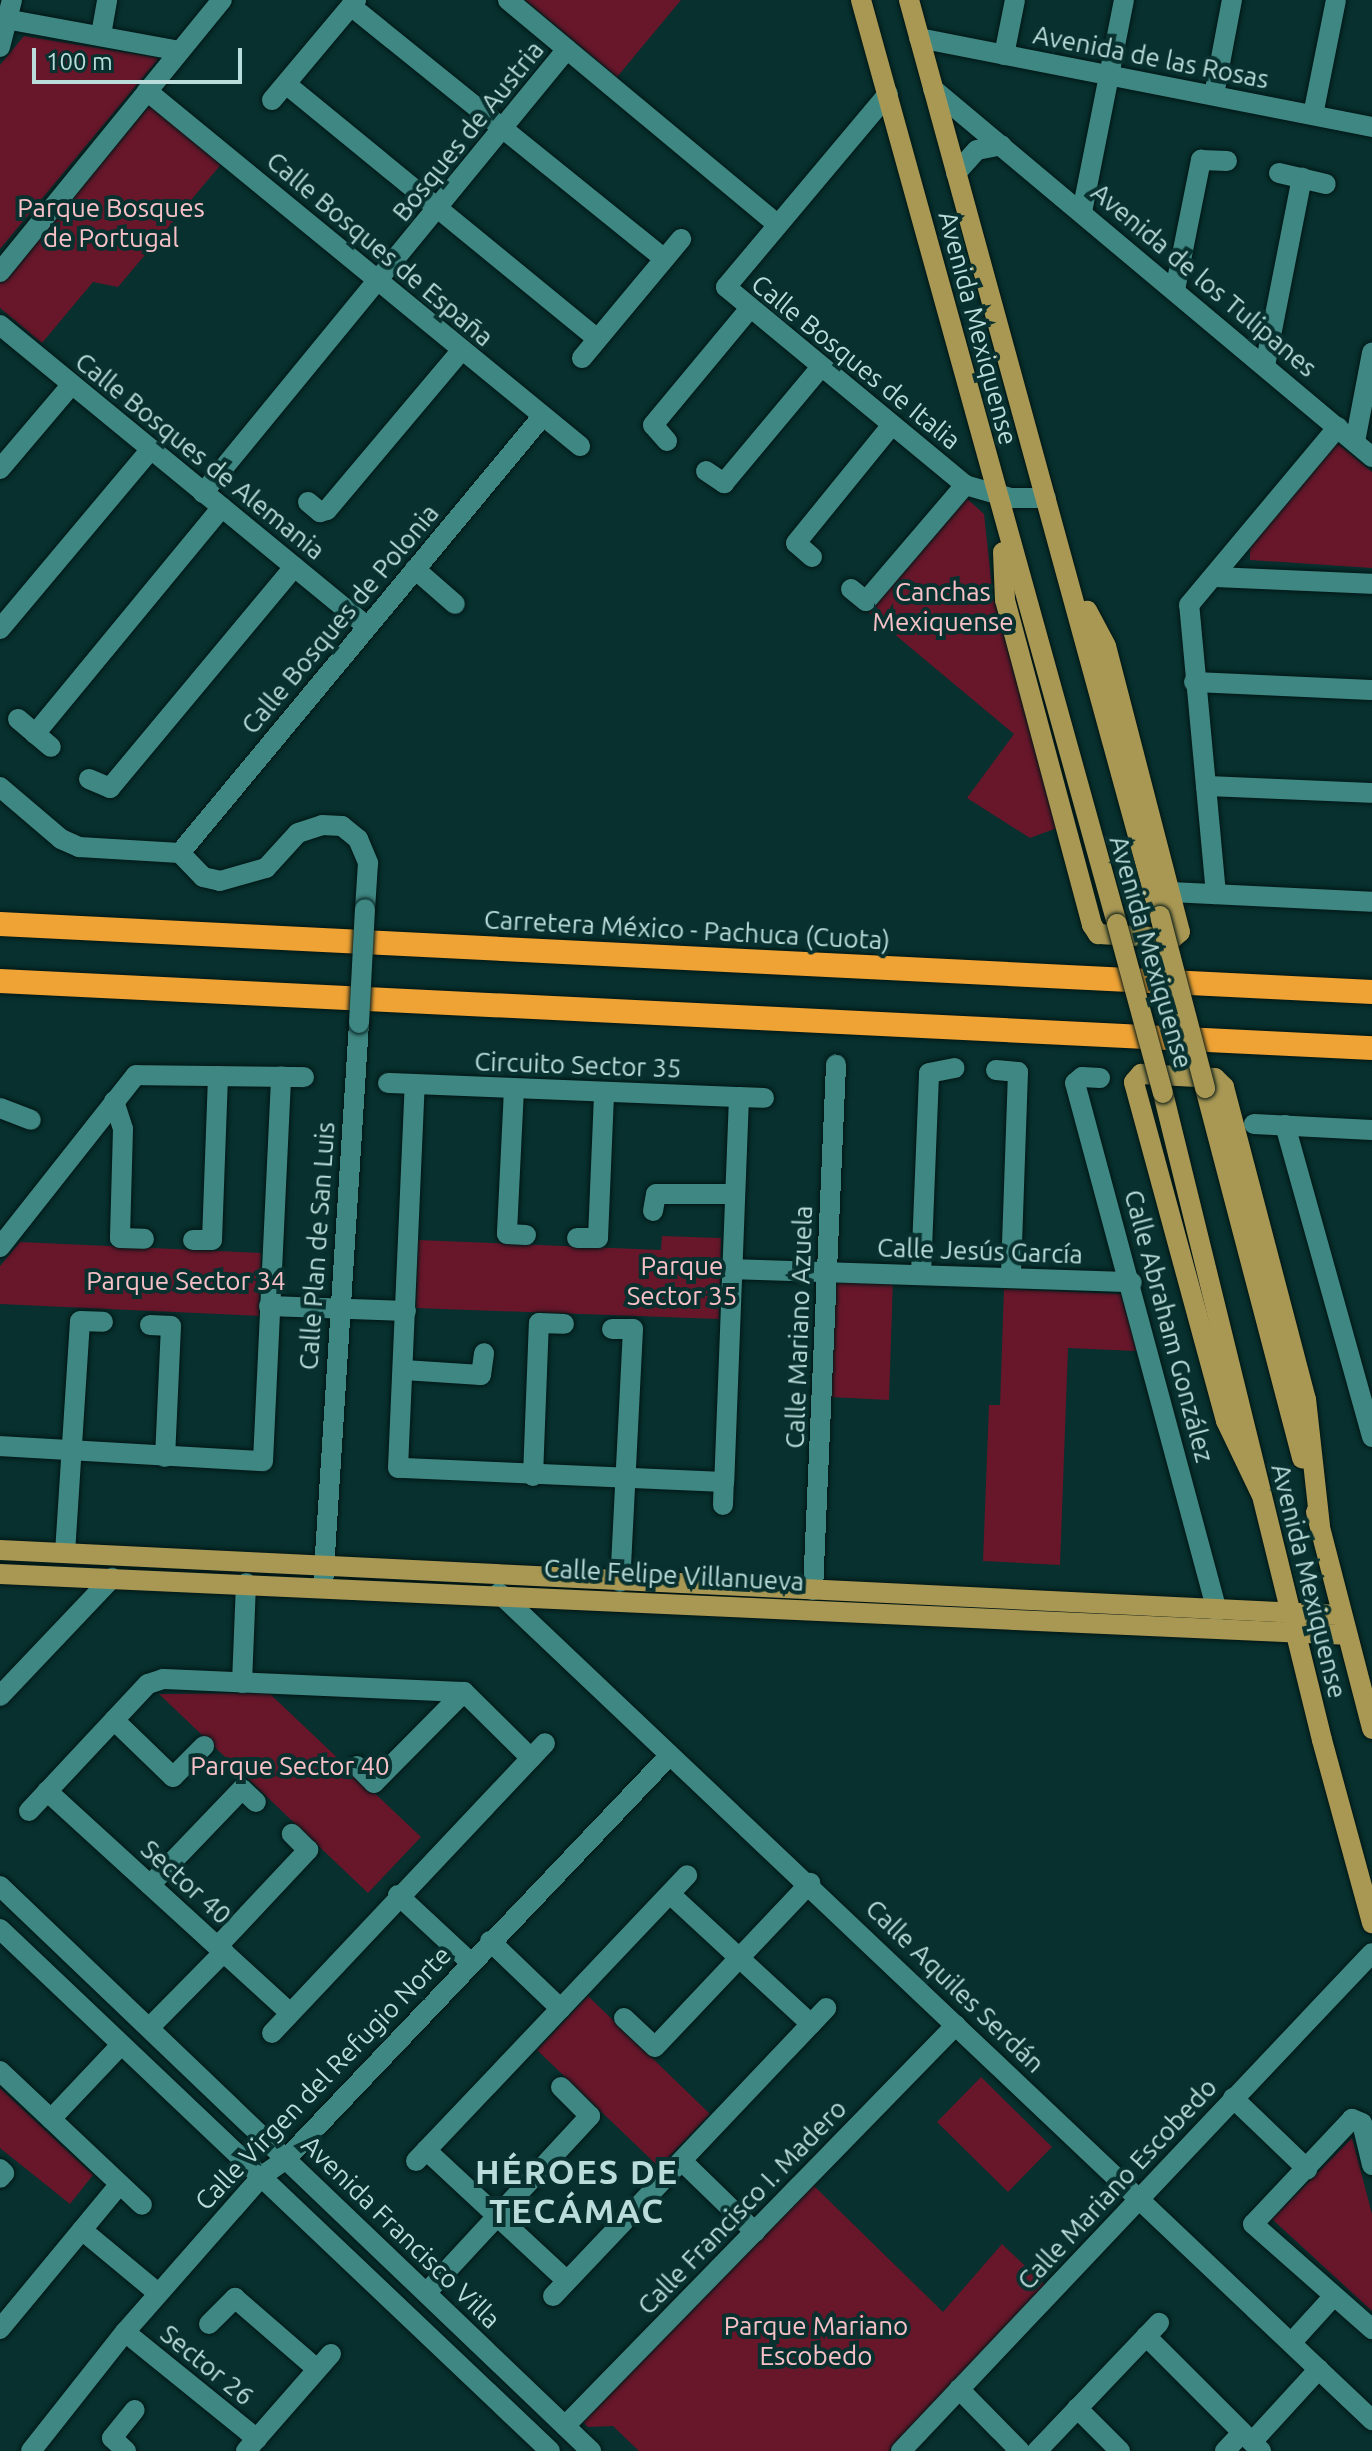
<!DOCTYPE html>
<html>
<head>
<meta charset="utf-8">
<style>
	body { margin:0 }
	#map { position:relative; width:1372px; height:2451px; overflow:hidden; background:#07302e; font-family:Ubuntu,sans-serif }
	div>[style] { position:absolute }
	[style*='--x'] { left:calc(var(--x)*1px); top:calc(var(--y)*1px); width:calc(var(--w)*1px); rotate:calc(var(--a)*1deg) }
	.green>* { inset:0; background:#68172b }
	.roads { filter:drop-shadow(0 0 2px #011615) drop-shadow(0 0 2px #011615) }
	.minor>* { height:20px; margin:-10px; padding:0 10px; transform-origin:10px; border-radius:10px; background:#3f8783 }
	.major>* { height:20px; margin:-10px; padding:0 10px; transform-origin:10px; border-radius:10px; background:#a99854 }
	.highway>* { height:24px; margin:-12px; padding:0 12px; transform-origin:12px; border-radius:12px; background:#efa335 }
	.bridges { filter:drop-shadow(0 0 2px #011615) drop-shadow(0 0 2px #011615) }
	.minor-bridge>* { height:20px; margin:-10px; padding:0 10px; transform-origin:10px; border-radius:10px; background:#3f8783 }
	.major-bridge>* { height:20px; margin:-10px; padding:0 10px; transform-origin:10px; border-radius:10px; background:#a99854 }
	span { translate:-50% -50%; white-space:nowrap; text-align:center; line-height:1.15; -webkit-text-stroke:8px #07302e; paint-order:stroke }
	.street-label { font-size:26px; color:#badcda }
	.park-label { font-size:26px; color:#f6c0c6 }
	.district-label { font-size:34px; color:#badcda; font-weight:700; letter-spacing:2px }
	.scale { position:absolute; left:32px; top:48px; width:210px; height:36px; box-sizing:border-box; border:4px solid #badcda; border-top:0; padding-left:10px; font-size:24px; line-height:28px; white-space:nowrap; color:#badcda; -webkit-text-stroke:6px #07302e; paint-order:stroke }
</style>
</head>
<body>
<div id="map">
	<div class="green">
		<i style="clip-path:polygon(525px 0,681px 0,617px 77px)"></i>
		<i style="clip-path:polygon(24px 36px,159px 58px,0 249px,0 65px)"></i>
		<i style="clip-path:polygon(152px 103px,223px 162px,118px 287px,93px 282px,42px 343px,0 308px,0 283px)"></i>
		<i style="clip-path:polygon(1337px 443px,1372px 472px,1372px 568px,1250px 560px,1250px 547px)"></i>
		<i style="clip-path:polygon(965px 497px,984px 514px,993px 597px,1057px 828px,1030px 838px,967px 798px,1014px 734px,869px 613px)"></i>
		<i style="clip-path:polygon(662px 1236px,721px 1238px,719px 1319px,416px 1308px,418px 1240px,661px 1250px)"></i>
		<i style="clip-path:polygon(20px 1242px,261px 1253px,259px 1316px,0 1304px,0 1266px)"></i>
		<i style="clip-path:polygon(835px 1277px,893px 1278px,889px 1400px,830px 1397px)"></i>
		<i style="clip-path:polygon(1004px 1289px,1121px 1294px,1137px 1351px,1068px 1348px,1060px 1565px,983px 1561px,989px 1405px,1000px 1405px)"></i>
		<i style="clip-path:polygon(269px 1693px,421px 1837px,368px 1893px,159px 1694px)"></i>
		<i style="clip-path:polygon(588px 1996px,710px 2114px,659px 2167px,537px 2050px)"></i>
		<i style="clip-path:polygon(981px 2077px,1052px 2147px,1008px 2192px,937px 2122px)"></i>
		<i style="clip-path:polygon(0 2088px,93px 2175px,70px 2204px,0 2148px)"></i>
		<i style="clip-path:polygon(1352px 2138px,1372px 2214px,1372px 2311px,1272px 2219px)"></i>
		<i style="clip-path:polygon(812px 2184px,943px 2312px,1002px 2244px,1045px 2285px,889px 2451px,639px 2451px,613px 2426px,588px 2427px,583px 2422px)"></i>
	</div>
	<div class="roads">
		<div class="minor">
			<i style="--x:508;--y:0;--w:350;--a:39.8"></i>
			<i style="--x:351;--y:6;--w:402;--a:38.9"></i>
			<i style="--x:0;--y:18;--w:183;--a:10.4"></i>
			<i style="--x:101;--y:35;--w:36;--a:-80"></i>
			<i style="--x:919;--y:38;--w:462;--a:11.1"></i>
			<i style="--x:0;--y:47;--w:49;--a:-75.7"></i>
			<i style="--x:1004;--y:55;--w:56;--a:-78.7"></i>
			<i style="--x:286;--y:84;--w:402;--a:39.3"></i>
			<i style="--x:933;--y:89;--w:573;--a:39.97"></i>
			<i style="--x:147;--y:91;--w:560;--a:39.35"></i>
			<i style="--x:888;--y:94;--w:252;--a:130"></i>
			<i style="--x:726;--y:287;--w:310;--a:39.6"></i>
			<i style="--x:965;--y:485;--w:48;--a:15.8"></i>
			<i style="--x:1011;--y:498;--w:35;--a:0"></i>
			<i style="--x:1214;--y:95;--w:97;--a:-79.3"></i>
			<i style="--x:272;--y:100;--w:131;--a:-50"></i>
			<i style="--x:1313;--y:115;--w:117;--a:-78.7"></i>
			<i style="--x:956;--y:173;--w:31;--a:-48"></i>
			<i style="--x:977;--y:150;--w:25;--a:-11"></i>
			<i style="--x:1279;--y:173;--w:48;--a:13.2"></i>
			<i style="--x:1082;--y:212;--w:216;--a:-78.8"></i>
			<i style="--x:0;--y:272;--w:351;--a:-50.8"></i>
			<i style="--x:1175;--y:290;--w:133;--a:-78.7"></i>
			<i style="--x:1201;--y:160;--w:26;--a:2"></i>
			<i style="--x:0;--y:325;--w:475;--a:39.4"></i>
			<i style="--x:582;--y:358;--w:155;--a:-50.2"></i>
			<i style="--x:1265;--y:366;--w:192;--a:-78.9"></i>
			<i style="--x:667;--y:441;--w:21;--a:-131"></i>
			<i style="--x:653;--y:425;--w:152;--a:-50.3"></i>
			<i style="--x:1355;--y:442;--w:91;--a:-79.2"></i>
			<i style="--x:0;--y:469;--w:111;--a:-49.7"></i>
			<i style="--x:706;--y:471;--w:22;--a:34"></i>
			<i style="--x:724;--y:483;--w:151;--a:-50.1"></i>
			<i style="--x:203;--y:493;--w:574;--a:-50.65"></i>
			<i style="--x:308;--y:502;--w:16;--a:40"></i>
			<i style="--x:320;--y:512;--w:7;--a:-16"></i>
			<i style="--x:327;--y:510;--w:208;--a:-49.9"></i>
			<i style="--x:812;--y:557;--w:21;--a:-139"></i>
			<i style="--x:796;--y:543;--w:152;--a:-50.9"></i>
			<i style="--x:415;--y:569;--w:53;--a:41.2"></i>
			<i style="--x:1214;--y:577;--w:158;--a:2.5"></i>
			<i style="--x:851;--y:589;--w:19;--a:39"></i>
			<i style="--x:866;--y:601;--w:153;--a:-49.5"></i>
			<i style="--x:0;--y:629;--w:235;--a:-50"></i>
			<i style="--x:1194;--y:682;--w:178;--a:2.6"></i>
			<i style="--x:18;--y:719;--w:43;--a:40.3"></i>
			<i style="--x:35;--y:734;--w:294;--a:-50.5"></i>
			<i style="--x:89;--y:779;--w:23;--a:23"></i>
			<i style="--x:110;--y:788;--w:288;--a:-50.2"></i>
			<i style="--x:1206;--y:786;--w:166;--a:2.4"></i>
			<i style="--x:0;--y:787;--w:80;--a:40.4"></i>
			<i style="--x:61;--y:839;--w:20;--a:24"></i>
			<i style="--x:79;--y:847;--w:101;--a:3.4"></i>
			<i style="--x:180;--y:853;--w:33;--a:46"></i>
			<i style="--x:203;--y:877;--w:17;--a:13"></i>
			<i style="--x:220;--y:881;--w:48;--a:-15.8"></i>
			<i style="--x:266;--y:868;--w:47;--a:-47.6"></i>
			<i style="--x:298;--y:833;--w:25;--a:-18"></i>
			<i style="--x:322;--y:825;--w:20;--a:3"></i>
			<i style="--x:342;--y:826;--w:21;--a:39"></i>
			<i style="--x:358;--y:839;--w:26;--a:67"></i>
			<i style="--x:368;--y:863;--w:46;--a:93.7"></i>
			<i style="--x:180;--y:853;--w:565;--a:-50.31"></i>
			<i style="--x:1170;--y:892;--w:202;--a:2.8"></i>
			<i style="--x:1216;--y:894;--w:290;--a:-95.3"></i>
			<i style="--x:1189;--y:605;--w:232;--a:-50.1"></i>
			<i style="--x:996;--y:1070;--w:22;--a:5"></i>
			<i style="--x:1018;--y:1072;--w:205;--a:92"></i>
			<i style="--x:1100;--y:1078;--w:18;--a:-177"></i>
			<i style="--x:1082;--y:1077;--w:9;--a:139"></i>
			<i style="--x:1075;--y:1083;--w:547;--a:74.95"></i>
			<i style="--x:388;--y:1083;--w:351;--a:2.3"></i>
			<i style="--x:739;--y:1097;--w:385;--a:92.2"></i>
			<i style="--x:724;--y:1482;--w:326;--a:-177.5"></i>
			<i style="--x:398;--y:1468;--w:383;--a:-87.5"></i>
			<i style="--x:514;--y:1089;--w:145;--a:92.8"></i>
			<i style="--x:507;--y:1234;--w:19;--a:3"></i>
			<i style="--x:739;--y:1097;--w:25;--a:2"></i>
			<i style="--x:114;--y:1101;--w:29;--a:72"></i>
			<i style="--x:123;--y:1129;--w:109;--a:91.6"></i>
			<i style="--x:120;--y:1238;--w:24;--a:2"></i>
			<i style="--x:0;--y:1108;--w:33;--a:21"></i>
			<i style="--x:1254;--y:1124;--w:118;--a:2.9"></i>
			<i style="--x:1285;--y:1125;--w:324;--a:74.4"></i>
			<i style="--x:653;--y:1211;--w:17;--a:-80"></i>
			<i style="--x:656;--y:1194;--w:78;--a:0"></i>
			<i style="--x:577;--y:1238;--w:21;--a:0"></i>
			<i style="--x:598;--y:1238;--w:144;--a:-87.6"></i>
			<i style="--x:193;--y:1240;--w:19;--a:0"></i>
			<i style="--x:212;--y:1240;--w:164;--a:-87.9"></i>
			<i style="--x:0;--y:1247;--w:219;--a:-51.7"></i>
			<i style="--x:136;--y:1075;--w:168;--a:0.7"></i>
			<i style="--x:732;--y:1269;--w:400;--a:1.9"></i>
			<i style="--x:921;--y:1274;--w:201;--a:-87.7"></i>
			<i style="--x:929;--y:1073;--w:26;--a:-11"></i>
			<i style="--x:269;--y:1306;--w:137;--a:2.1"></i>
			<i style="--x:150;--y:1325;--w:21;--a:3"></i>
			<i style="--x:171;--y:1326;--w:131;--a:92.6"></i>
			<i style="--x:612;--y:1329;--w:21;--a:0"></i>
			<i style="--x:633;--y:1329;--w:253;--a:92.9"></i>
			<i style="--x:404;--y:1370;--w:77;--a:3.7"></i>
			<i style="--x:481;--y:1375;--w:22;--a:-82"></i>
			<i style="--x:0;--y:1446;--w:263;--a:3.3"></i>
			<i style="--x:263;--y:1461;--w:385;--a:-87.3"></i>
			<i style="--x:533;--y:1476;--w:153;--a:-87.8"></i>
			<i style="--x:539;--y:1323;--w:25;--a:2"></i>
			<i style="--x:723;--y:1505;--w:23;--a:-88"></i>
			<i style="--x:65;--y:1553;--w:232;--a:-86.3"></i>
			<i style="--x:80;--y:1321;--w:23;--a:2"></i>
			<i style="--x:323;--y:1586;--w:564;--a:-86.34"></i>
			<i style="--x:813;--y:1590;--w:526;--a:-87.49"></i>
			<i style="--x:499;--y:1593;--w:1203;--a:43.45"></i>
			<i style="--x:242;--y:1683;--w:100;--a:-87.7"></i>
			<i style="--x:0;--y:1696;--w:163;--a:-46.5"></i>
			<i style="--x:114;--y:1720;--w:82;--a:44"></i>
			<i style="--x:173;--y:1777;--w:44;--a:-45"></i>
			<i style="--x:357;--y:1766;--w:24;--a:45"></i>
			<i style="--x:374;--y:1783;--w:128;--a:-45.3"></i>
			<i style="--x:47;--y:1791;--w:328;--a:42.4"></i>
			<i style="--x:29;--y:1811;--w:174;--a:-46.9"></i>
			<i style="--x:148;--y:1684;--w:16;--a:-18"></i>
			<i style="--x:163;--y:1679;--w:301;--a:2.5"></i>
			<i style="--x:464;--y:1692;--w:94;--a:44.6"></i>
			<i style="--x:150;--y:1885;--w:133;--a:-46.2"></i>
			<i style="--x:242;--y:1789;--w:19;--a:43"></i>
			<i style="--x:0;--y:1886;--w:818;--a:43.71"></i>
			<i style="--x:670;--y:1894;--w:192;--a:42.7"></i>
			<i style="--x:398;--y:1895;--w:98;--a:42.9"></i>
			<i style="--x:0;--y:1929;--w:758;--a:43.5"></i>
			<i style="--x:490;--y:1941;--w:98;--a:43.8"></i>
			<i style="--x:218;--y:1946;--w:132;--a:-46.8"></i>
			<i style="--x:308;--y:1850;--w:23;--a:-135"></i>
			<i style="--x:624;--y:2018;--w:42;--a:43.1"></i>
			<i style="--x:655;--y:2047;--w:226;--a:-46.6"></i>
			<i style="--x:149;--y:2028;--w:107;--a:-45.4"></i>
			<i style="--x:272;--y:2033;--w:398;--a:-46.7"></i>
			<i style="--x:0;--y:2071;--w:195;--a:43.3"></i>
			<i style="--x:1233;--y:2098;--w:103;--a:43.8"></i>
			<i style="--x:51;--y:2119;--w:102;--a:-46.6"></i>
			<i style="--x:426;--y:2150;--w:192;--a:42.9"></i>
			<i style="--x:416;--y:2161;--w:394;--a:-46.5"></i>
			<i style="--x:682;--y:2161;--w:102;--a:44.2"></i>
			<i style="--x:1372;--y:2165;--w:43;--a:-103.4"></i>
			<i style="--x:1362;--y:2123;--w:11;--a:-158"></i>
			<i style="--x:1352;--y:2119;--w:144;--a:133.3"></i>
			<i style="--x:1253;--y:2224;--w:159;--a:41.4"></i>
			<i style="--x:0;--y:2169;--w:6;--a:45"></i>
			<i style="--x:4;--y:2173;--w:6;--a:129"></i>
			<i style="--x:82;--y:2230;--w:99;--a:39.7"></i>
			<i style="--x:427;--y:2292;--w:240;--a:-47.2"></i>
			<i style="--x:590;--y:2116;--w:41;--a:-135"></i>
			<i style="--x:553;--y:2296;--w:397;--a:-46.5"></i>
			<i style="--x:209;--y:2324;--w:37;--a:-45"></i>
			<i style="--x:235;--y:2298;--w:108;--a:40.9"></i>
			<i style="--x:0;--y:2329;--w:187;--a:-50.4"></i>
			<i style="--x:125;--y:2332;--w:170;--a:39"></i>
			<i style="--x:1146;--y:2336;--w:163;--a:45"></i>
			<i style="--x:1292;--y:2342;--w:61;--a:-47.7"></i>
			<i style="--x:959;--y:2389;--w:87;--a:45.5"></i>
			<i style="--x:1077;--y:2408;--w:61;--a:45"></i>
			<i style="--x:565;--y:2426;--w:560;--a:-45.72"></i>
			<i style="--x:1252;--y:2442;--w:99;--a:-47.5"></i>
			<i style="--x:31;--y:2451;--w:152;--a:-51.7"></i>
			<i style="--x:125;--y:2332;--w:208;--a:-48.7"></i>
			<i style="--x:262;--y:2176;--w:29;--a:-35"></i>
			<i style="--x:286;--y:2159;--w:557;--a:-46.45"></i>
			<i style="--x:126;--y:2451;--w:19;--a:-137"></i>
			<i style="--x:112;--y:2438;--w:36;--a:-51"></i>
			<i style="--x:246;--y:2451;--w:129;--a:-48.8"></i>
			<i style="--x:901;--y:2451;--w:685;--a:-46.6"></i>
			<i style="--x:1037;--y:2451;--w:177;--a:-46.4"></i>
			<i style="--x:1225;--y:2451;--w:25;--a:-47"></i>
		</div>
		<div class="major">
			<i style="--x:861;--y:0;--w:959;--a:74.51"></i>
			<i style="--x:909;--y:0;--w:950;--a:74.68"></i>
			<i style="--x:1003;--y:552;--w:48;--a:87.6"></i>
			<i style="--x:1005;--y:600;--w:336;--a:75"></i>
			<i style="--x:1092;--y:925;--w:11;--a:56"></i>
			<i style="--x:1098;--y:934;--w:75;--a:3.1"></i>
			<i style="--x:1173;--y:938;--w:9;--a:-41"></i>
			<i style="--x:1180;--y:932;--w:295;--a:-104.5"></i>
			<i style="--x:1106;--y:646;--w:40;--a:-118"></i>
			<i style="--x:1205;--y:1088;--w:383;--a:75.3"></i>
			<i style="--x:1163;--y:1093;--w:666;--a:76.19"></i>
			<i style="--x:1322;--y:1740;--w:190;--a:74.7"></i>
			<i style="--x:1261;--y:1494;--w:81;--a:-115.6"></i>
			<i style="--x:1226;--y:1421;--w:351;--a:-105.2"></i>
			<i style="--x:1134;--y:1082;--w:11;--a:-49"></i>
			<i style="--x:1141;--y:1074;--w:74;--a:3.1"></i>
			<i style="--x:1215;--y:1078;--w:13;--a:45"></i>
			<i style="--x:1224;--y:1087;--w:323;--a:75.3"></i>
			<i style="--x:1306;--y:1399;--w:127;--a:83.7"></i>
			<i style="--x:1316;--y:1512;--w:224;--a:75.5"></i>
			<i style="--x:0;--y:1550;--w:1342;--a:2.78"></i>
			<i style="--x:0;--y:1574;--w:1347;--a:2.59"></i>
		</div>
		<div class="highway">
			<i style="--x:0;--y:924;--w:1374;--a:2.84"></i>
			<i style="--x:0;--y:981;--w:1374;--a:2.8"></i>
		</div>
	</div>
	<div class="bridges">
		<div class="minor-bridge">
			<i style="--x:359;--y:1023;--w:114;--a:-87"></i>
		</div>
		<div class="major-bridge">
			<i style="--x:1160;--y:916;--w:178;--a:75.3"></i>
			<i style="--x:1117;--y:924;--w:175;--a:74.8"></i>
		</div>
	</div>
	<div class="street-label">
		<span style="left:1151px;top:57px;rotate:11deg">Avenida de las Rosas</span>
		<span style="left:468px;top:131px;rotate:-51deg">Bosques de Austria</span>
		<span style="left:380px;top:249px;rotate:40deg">Calle Bosques de España</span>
		<span style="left:1204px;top:280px;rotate:40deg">Avenida de los Tulipanes</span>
		<span style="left:978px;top:328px;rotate:75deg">Avenida Mexiquense</span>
		<span style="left:856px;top:362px;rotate:39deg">Calle Bosques de Italia</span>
		<span style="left:200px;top:456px;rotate:39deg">Calle Bosques de Alemania</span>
		<span style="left:340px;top:619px;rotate:-50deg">Calle Bosques de Polonia</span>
		<span style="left:687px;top:930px;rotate:3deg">Carretera México - Pachuca (Cuota)</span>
		<span style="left:1151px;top:952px;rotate:74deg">Avenida Mexiquense</span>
		<span style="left:578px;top:1065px;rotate:2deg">Circuito Sector 35</span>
		<span style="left:317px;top:1246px;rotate:-86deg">Calle Plan de San Luis</span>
		<span style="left:980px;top:1251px;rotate:2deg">Calle Jesús García</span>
		<span style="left:1169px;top:1326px;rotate:75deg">Calle Abraham González</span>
		<span style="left:799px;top:1327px;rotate:-88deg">Calle Mariano Azuela</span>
		<span style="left:674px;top:1575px;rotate:3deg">Calle Felipe Villanueva</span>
		<span style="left:1309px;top:1581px;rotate:76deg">Avenida Mexiquense</span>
		<span style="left:186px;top:1882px;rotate:42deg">Sector 40</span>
		<span style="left:955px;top:1986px;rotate:44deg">Calle Aquiles Serdán</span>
		<span style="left:323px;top:2078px;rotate:-46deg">Calle Virgen del Refugio Norte</span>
		<span style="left:1117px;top:2184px;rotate:-47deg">Calle Mariano Escobedo</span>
		<span style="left:742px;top:2207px;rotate:-46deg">Calle Francisco I. Madero</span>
		<span style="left:401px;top:2232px;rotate:44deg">Avenida Francisco Villa</span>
		<span style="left:207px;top:2365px;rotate:39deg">Sector 26</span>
	</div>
	<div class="park-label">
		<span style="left:111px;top:223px">Parque Bosques<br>de Portugal</span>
		<span style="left:943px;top:607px">Canchas<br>Mexiquense</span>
		<span style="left:682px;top:1281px">Parque<br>Sector 35</span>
		<span style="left:186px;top:1281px">Parque Sector 34</span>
		<span style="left:290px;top:1766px">Parque Sector 40</span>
		<span style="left:816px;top:2341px">Parque Mariano<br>Escobedo</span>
	</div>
	<div class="district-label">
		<span style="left:577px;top:2191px">HÉROES DE<br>TECÁMAC</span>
	</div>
	<div class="scale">100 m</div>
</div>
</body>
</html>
